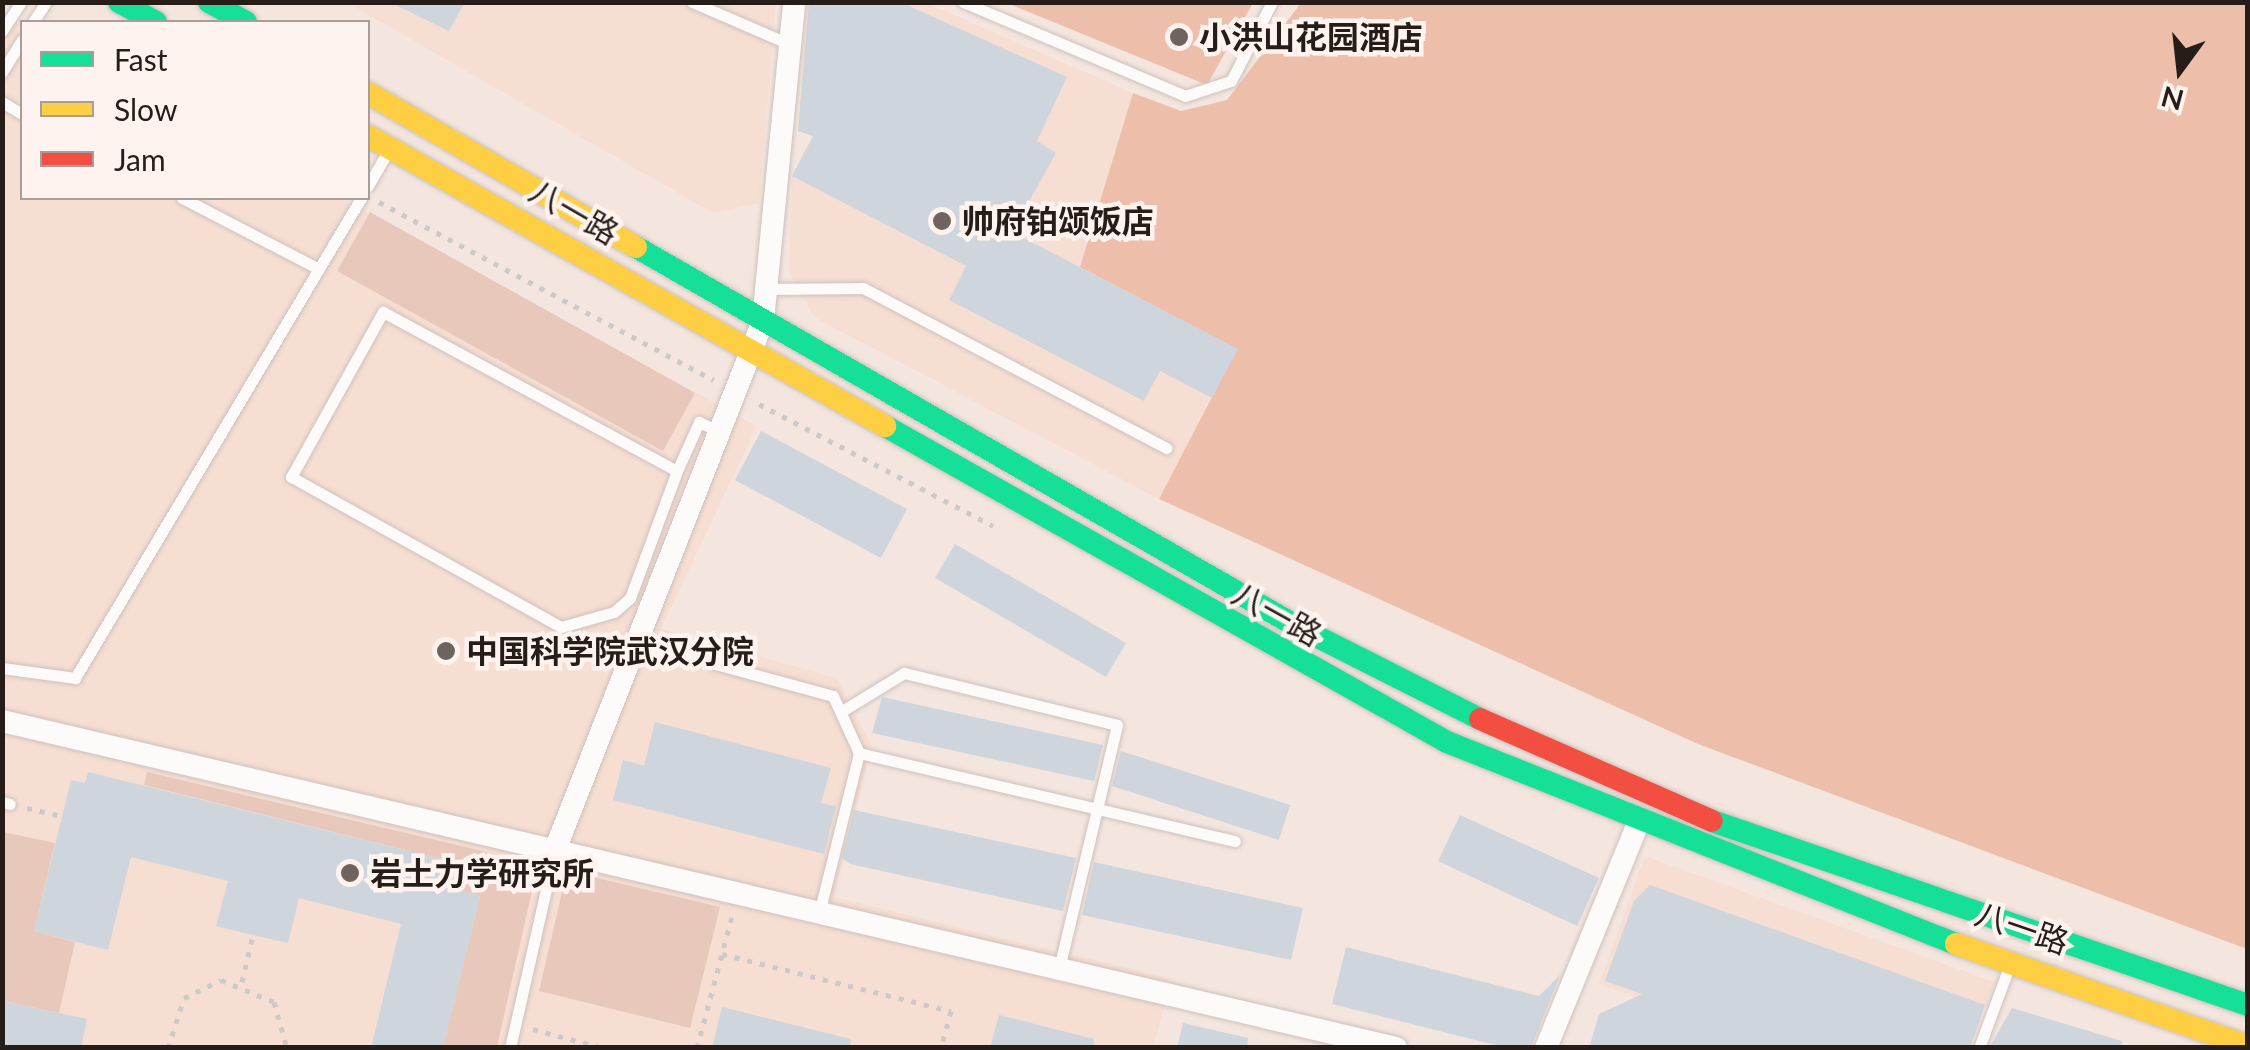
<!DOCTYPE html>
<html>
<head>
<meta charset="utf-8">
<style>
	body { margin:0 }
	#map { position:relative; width:2250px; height:1050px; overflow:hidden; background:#f4e6df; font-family:Lato,"Noto Sans SC",sans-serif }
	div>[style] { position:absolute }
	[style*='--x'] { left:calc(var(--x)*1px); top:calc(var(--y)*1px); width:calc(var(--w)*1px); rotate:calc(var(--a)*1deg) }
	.built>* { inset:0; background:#f7ded2 }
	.green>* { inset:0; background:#e8c8ba }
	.forest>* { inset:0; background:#edbea9 }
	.building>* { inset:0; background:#cfd5dc }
	.path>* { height:5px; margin-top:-2.5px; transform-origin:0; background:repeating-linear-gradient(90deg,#cdc9c7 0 5px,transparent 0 13px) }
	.roads { filter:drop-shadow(0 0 2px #cdc1bd) drop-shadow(0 0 2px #cdc1bd) }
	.lane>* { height:11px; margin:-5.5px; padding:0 5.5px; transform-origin:5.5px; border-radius:5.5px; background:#fdfbfa }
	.street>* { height:22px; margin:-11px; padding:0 11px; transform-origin:11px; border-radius:11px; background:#fdfbfa }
	.fast>* { height:22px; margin:-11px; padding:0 11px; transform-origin:11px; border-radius:11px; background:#16e098 }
	.slow>* { height:22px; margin:-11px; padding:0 11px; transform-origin:11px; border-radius:11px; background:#ffcf43 }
	.jam>* { height:22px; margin:-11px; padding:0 11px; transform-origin:11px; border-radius:11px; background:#f24e42 }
	.dots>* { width:28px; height:28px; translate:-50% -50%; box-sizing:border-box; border:5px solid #fef3ee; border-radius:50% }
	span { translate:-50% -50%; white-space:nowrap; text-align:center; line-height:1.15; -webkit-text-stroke:9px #fef3ee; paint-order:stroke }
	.poi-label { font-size:32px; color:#261d19; font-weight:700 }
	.left { translate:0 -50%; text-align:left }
	.street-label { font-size:32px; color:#261d19 }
	.frame { position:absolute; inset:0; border:5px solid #261d19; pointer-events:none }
	.legend { position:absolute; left:20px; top:20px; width:350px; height:180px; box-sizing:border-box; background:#fef3ee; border:2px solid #a89d99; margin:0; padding:12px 18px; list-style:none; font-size:30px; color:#261d19 }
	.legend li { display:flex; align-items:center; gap:20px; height:50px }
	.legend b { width:50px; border:2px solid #a89d99 }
	.north { position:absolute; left:2130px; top:20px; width:100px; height:100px; -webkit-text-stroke:8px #fef3ee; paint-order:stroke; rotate:195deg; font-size:28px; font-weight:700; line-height:40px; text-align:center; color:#261d19 }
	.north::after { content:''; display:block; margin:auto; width:35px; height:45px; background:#261d19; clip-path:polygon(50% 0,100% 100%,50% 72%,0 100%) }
</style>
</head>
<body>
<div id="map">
	<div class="built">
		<i style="clip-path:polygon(348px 3px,776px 3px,759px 203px,713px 213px)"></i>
		<i style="clip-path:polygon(807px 3px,927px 3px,1133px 93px,1080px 267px,1238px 349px,1159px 499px,814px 317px,789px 272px,792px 176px,813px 137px,798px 131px)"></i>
		<i style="clip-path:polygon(2px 15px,22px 26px,22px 198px,340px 198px,757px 426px,661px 629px,837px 678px,872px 746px,834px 897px,1172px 979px,1153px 1047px,3px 1047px)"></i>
		<i style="clip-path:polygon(1645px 856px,1994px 982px,1970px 1048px,1775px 1047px,1599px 984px)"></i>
	</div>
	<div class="green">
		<i style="clip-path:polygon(370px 212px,695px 393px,663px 451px,337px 271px)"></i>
		<i style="clip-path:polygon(147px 772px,538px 864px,497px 1047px,443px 1047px,480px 896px,456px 890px,462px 864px,144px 785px)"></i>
		<i style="clip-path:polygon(3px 832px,55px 843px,34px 931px,75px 942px,59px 1013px,3px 1001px)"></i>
		<i style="clip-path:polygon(567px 871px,720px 907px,690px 1028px,539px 991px)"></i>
	</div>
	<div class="forest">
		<i style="clip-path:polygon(1007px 3px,1253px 3px,1207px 85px)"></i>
		<i style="clip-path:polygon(1301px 3px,2247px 3px,2247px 949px,1698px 744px,1159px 499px,1237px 349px,1080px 267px,1133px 93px,1181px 111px,1227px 100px)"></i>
	</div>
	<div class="building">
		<i style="clip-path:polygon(389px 2px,465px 2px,449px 31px)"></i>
		<i style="clip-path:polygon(809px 2px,900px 2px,1067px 77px,1037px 141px,1056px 153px,1012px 232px,1238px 349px,1212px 398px,1160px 371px,1144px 401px,949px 300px,966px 266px,792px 176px,813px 136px,798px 131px)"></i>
		<i style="clip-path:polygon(761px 431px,907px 509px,881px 558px,735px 480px)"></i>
		<i style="clip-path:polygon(955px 544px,1126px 643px,1106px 677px,935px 578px)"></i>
		<i style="clip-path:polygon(882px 697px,1103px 745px,1094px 781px,872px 733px)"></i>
		<i style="clip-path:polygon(655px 722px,831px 768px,821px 803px,836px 806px,824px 854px,613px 800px,623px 760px,644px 766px)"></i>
		<i style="clip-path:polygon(1121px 751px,1290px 805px,1279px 840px,1112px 786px)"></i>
		<i style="clip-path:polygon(88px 772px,462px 864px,456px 890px,480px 896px,443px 1048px,371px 1048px,401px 924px,299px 898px,288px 943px,253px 935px,216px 926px,228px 881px,131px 857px,108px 950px,34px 931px,71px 780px,85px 783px)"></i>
		<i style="clip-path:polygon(854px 810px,1076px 858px,1063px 911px,850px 864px,842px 858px)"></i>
		<i style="clip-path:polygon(1460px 815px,1599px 878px,1577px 926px,1438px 861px)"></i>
		<i style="clip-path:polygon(1094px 862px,1303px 908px,1291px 960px,1082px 915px)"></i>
		<i style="clip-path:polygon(1650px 885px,1985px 1005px,1970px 1048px,1589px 1048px,1599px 1014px,1642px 994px,1605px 981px,1634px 901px)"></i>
		<i style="clip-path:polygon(1346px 947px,1539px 996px,1560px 975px,1531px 1048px,1507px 1048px,1332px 1004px)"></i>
		<i style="clip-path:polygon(2px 1001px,87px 1019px,81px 1048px,2px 1048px)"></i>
		<i style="clip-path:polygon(722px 1007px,851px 1039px,850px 1048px,712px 1048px)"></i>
		<i style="clip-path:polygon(2012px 1008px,2122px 1041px,2121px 1048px,1989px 1048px)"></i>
		<i style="clip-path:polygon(999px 1015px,1094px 1039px,1093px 1048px,990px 1048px)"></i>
		<i style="clip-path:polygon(1183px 1023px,1248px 1038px,1247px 1048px,1177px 1048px)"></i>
	</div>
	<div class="path">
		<i style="--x:379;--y:202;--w:379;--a:28"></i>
		<i style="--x:759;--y:404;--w:264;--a:27.5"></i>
		<i style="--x:27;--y:808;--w:36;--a:13"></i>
		<i style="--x:722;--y:954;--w:236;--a:14"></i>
		<i style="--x:951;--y:1011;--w:38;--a:105"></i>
		<i style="--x:242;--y:982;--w:48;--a:-76.8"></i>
		<i style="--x:533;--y:1029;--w:73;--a:15.2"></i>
		<i style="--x:168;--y:1048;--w:52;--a:-72.3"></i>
		<i style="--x:184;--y:998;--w:41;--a:-25.9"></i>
		<i style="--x:221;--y:980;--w:57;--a:22.5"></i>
		<i style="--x:274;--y:1002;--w:48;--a:74.2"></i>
		<i style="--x:697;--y:1048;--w:137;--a:-75.1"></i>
	</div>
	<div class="roads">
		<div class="lane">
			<i style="--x:692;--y:2;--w:106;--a:23.4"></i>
			<i style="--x:963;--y:2;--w:241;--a:22.9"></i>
			<i style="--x:1185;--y:96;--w:48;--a:-18.1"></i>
			<i style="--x:1231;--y:81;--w:89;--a:-62.6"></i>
			<i style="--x:33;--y:22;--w:24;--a:-57"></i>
			<i style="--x:2;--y:31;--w:35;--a:-57"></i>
			<i style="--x:2;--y:72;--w:38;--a:-58"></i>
			<i style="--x:2;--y:102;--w:23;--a:31"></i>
			<i style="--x:368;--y:186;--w:40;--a:-60.3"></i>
			<i style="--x:182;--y:198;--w:154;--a:27.4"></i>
			<i style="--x:768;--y:289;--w:95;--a:-0.6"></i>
			<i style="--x:863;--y:288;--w:343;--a:27.8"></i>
			<i style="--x:383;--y:312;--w:334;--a:28.4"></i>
			<i style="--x:677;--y:471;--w:135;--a:110.3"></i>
			<i style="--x:630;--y:598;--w:21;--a:139"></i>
			<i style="--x:614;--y:612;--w:55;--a:164.2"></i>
			<i style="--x:561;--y:627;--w:309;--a:-150.9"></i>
			<i style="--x:291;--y:477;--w:189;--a:-60.9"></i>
			<i style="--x:677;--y:471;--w:54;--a:-65.8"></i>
			<i style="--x:699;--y:422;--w:26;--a:25"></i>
			<i style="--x:638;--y:643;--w:202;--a:15.2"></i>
			<i style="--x:833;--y:696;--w:63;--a:65.5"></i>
			<i style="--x:859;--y:753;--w:165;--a:104"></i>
			<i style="--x:2;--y:668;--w:74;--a:7.8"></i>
			<i style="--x:75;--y:678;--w:559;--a:-59.21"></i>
			<i style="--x:842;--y:711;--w:73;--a:-31.5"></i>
			<i style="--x:904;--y:673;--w:219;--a:13.7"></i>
			<i style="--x:1117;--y:725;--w:251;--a:103.4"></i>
			<i style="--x:859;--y:753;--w:386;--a:13.2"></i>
			<i style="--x:2;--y:802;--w:8;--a:14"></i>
			<i style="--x:510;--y:1048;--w:203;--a:-77.2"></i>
			<i style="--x:1979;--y:1048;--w:86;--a:-69.7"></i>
		</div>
		<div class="street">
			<i style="--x:2;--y:721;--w:1432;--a:13.2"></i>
			<i style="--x:555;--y:850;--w:568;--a:-68.54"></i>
			<i style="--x:763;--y:321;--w:321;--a:-84.4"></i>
			<i style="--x:1546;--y:1048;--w:240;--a:-67.7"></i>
		</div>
		<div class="fast">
			<i style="--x:119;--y:2;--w:42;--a:28.4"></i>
			<i style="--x:209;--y:2;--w:42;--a:28.4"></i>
			<i style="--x:636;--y:247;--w:763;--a:29.86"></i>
			<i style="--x:1298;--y:627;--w:204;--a:26.8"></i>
			<i style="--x:885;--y:426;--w:645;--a:29.35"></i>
			<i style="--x:1447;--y:742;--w:548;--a:21.65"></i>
			<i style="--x:1712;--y:821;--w:567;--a:18.95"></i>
		</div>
		<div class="slow">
			<i style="--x:368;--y:93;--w:309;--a:29.9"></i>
			<i style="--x:368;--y:136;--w:593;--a:29.29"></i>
			<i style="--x:1956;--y:944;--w:309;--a:19.3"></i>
		</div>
		<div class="jam">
			<i style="--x:1480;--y:719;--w:253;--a:23.7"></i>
		</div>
	</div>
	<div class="dots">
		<i style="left:1179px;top:37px;background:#6e635e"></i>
		<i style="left:942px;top:221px;background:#6e635e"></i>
		<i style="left:446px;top:651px;background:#6e635e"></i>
		<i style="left:350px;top:873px;background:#6e635e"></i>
	</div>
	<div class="poi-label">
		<span class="left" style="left:1199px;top:37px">小洪山花园酒店</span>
		<span class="left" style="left:962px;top:221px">帅府铂颂饭店</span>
		<span class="left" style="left:466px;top:651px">中国科学院武汉分院</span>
		<span class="left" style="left:370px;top:873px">岩土力学研究所</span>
	</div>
	<div class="street-label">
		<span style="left:574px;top:212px;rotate:30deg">八一路</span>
		<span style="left:1277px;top:614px;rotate:29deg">八一路</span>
		<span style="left:2022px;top:928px;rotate:19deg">八一路</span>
	</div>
	<div class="frame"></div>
	<ul class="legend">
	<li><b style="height:12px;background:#16e098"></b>Fast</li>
	<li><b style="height:12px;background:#ffcf43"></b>Slow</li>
	<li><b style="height:12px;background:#f24e42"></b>Jam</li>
	</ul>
	<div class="north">N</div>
</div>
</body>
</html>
